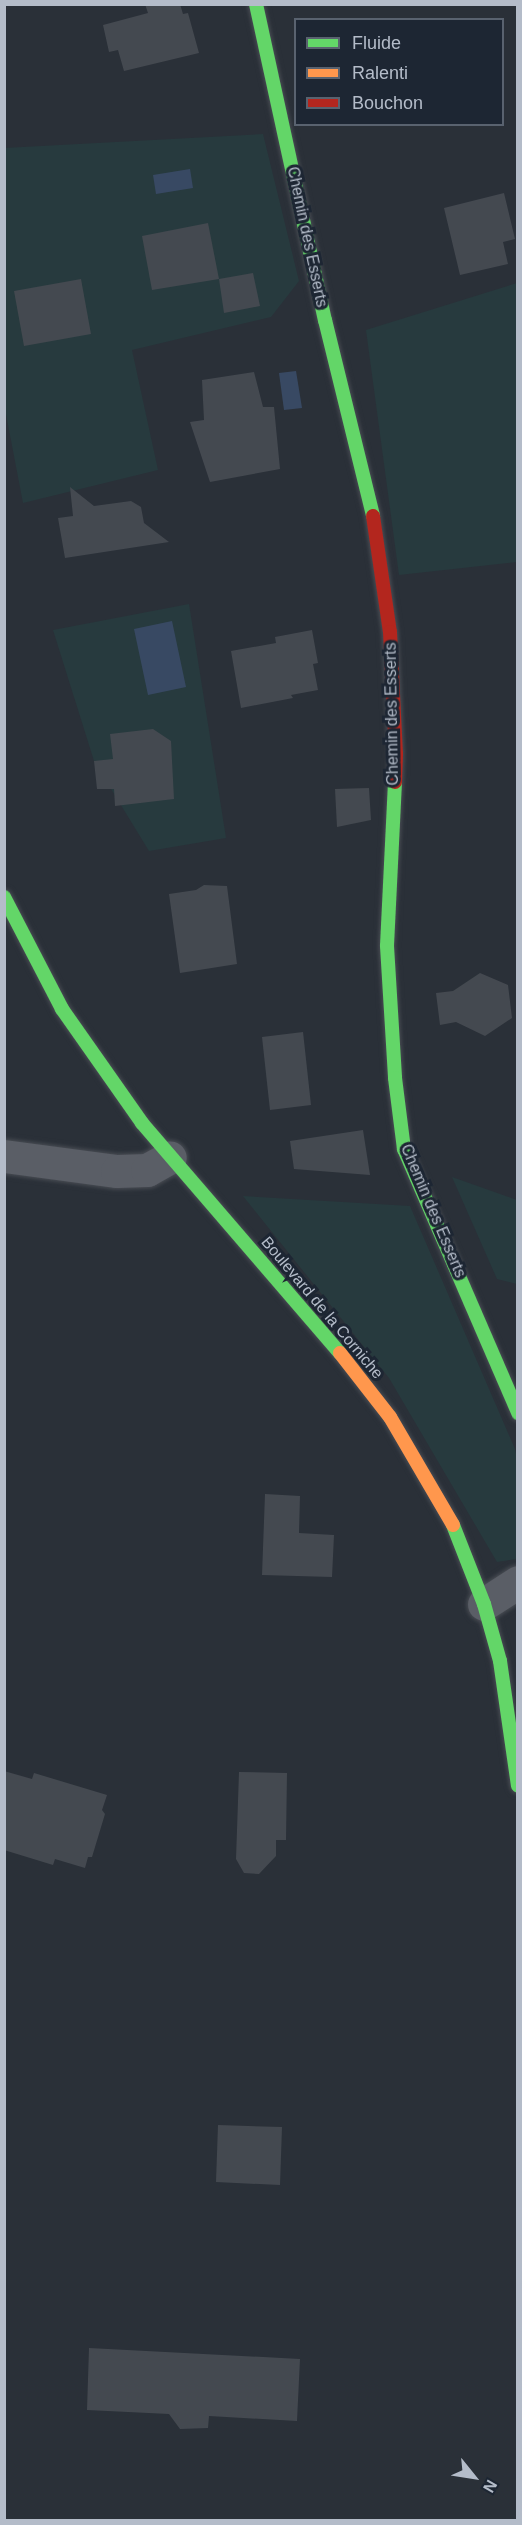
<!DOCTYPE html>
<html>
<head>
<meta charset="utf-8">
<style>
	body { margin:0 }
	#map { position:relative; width:522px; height:2525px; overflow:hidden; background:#2a3038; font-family:Arial,sans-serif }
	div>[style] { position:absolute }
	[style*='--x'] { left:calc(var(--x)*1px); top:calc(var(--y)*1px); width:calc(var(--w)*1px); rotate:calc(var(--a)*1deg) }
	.green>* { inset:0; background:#273a3e }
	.water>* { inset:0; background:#384963 }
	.building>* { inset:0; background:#444950 }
	.roads { filter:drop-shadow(0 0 2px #484c53) drop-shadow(0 0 2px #484c53) }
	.street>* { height:33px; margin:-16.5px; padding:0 16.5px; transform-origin:16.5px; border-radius:16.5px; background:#5a5e66 }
	.fast>* { height:14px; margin:-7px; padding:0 7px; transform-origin:7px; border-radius:7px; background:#63d668 }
	.slow>* { height:14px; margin:-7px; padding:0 7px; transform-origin:7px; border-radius:7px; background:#ff974d }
	.jam>* { height:14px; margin:-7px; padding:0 7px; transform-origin:7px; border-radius:7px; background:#b3261e }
	span { translate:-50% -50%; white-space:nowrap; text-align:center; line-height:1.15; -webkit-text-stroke:6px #1d2633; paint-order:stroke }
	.street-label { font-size:16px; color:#b4bcc9 }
	.frame { position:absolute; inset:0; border:6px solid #b4bcc9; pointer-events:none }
	.legend { position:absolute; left:294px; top:18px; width:210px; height:108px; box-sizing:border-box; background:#1d2633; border:2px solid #59626f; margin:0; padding:8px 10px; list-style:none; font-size:18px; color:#b4bcc9 }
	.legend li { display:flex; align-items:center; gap:12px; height:30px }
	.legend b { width:30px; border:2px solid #59626f }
	.north { position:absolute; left:444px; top:2447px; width:60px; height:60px; -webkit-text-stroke:4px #1d2633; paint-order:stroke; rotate:120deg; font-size:16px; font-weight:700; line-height:24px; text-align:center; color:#b4bcc9 }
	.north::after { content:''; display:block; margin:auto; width:21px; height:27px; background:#b4bcc9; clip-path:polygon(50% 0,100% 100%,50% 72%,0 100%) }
</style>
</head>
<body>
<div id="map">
	<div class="green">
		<i style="clip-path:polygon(263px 134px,299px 281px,271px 317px,132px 350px,158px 470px,23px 503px,5px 409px,4px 148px)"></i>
		<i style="clip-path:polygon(517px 283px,517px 562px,399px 575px,366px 330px)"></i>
		<i style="clip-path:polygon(189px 604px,226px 838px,149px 851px,94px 761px,53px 630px)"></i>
		<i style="clip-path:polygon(452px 1177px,517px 1200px,517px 1284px,497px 1279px)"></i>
		<i style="clip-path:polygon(243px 1196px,410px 1206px,515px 1449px,518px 1464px,517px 1559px,497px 1562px,389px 1378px)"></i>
	</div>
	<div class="water">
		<i style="clip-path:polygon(190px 169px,193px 188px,156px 194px,153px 175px)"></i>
		<i style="clip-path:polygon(296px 371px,302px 408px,284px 410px,279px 373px)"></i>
		<i style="clip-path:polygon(172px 621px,186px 687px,148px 695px,134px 629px)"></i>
	</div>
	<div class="building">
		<i style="clip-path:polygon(145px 4px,180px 4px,183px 14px,188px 13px,199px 53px,124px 71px,118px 50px,109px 52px,103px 25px,148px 13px)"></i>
		<i style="clip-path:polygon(504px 193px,515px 239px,503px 242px,508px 264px,460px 275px,444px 208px)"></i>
		<i style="clip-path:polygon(208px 223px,219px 279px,152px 290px,142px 236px)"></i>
		<i style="clip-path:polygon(253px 273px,260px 306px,224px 313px,219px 279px)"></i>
		<i style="clip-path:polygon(81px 279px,91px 334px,24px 346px,14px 291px)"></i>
		<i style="clip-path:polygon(254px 372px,263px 407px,274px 407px,280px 469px,210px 482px,190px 422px,204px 420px,202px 380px)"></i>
		<i style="clip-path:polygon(70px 487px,94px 506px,131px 501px,141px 507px,144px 523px,169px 542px,65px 558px,58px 518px,73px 516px)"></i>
		<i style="clip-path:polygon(312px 630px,318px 663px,313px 664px,318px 690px,291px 695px,293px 698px,241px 708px,231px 651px,276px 643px,275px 637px)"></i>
		<i style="clip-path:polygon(153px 729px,171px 741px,174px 799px,115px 806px,114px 789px,97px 789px,94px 761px,113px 759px,110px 734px)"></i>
		<i style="clip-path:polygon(369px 788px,371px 820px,337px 827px,335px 789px)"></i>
		<i style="clip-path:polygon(204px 885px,227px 886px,237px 964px,180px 973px,169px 894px,196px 890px)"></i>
		<i style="clip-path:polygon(480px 973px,508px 985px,512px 1018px,485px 1036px,456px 1022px,440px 1025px,436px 993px,453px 991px)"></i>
		<i style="clip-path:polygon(303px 1032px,311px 1105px,270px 1110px,262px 1037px)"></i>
		<i style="clip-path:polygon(363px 1130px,370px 1175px,294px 1169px,290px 1141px)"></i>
		<i style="clip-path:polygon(265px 1494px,300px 1496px,299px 1533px,334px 1535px,332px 1577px,262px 1575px)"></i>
		<i style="clip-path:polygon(4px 1771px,32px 1779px,34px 1773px,107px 1795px,102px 1810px,105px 1814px,92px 1857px,88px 1857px,85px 1868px,55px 1859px,53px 1865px,4px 1850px)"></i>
		<i style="clip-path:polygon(239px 1772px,287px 1773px,286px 1840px,276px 1840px,276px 1856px,259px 1874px,244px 1873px,236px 1859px)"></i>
		<i style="clip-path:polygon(218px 2125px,282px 2127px,280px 2185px,216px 2182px)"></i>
		<i style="clip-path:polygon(89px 2348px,300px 2359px,297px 2421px,209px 2416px,208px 2428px,180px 2429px,169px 2414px,87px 2410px)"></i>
	</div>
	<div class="roads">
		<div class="street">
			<i style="--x:4;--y:1156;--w:114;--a:7.6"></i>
			<i style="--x:117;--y:1171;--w:30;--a:-2"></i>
			<i style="--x:147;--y:1170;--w:26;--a:-29"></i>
			<i style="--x:484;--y:1604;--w:40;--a:-32.9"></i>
		</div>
		<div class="fast">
			<i style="--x:256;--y:4;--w:323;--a:77.7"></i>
			<i style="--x:325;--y:320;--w:202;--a:76.2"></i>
			<i style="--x:395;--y:782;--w:164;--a:92.8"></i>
			<i style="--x:387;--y:946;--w:132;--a:86.5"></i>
			<i style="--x:395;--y:1078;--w:72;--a:82.8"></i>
			<i style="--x:404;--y:1149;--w:288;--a:66.6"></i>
			<i style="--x:4;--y:897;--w:126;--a:62.6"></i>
			<i style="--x:62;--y:1009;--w:139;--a:54.9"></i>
			<i style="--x:142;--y:1123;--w:303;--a:49.3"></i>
			<i style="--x:453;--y:1525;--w:85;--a:68.6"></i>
			<i style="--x:484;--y:1604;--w:59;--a:74.3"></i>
			<i style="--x:500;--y:1661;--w:126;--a:81.8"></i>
		</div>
		<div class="slow">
			<i style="--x:340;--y:1353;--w:81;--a:52"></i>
			<i style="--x:390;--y:1417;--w:125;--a:59.7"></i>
		</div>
		<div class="jam">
			<i style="--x:373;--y:516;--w:117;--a:81.7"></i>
			<i style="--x:390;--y:632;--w:122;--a:87.2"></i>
			<i style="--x:396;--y:754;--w:28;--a:92"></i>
		</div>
	</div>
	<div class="street-label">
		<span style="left:307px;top:237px;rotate:78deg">Chemin des Esserts</span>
		<span style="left:392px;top:714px;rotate:-91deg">Chemin des Esserts</span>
		<span style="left:433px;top:1211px;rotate:67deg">Chemin des Esserts</span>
		<span style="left:322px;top:1308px;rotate:50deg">Boulevard de la Corniche</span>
	</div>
	<div class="frame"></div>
	<ul class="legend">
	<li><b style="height:8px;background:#63d668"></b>Fluide</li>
	<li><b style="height:8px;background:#ff974d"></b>Ralenti</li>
	<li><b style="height:8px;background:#b3261e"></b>Bouchon</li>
	</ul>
	<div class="north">N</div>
</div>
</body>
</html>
